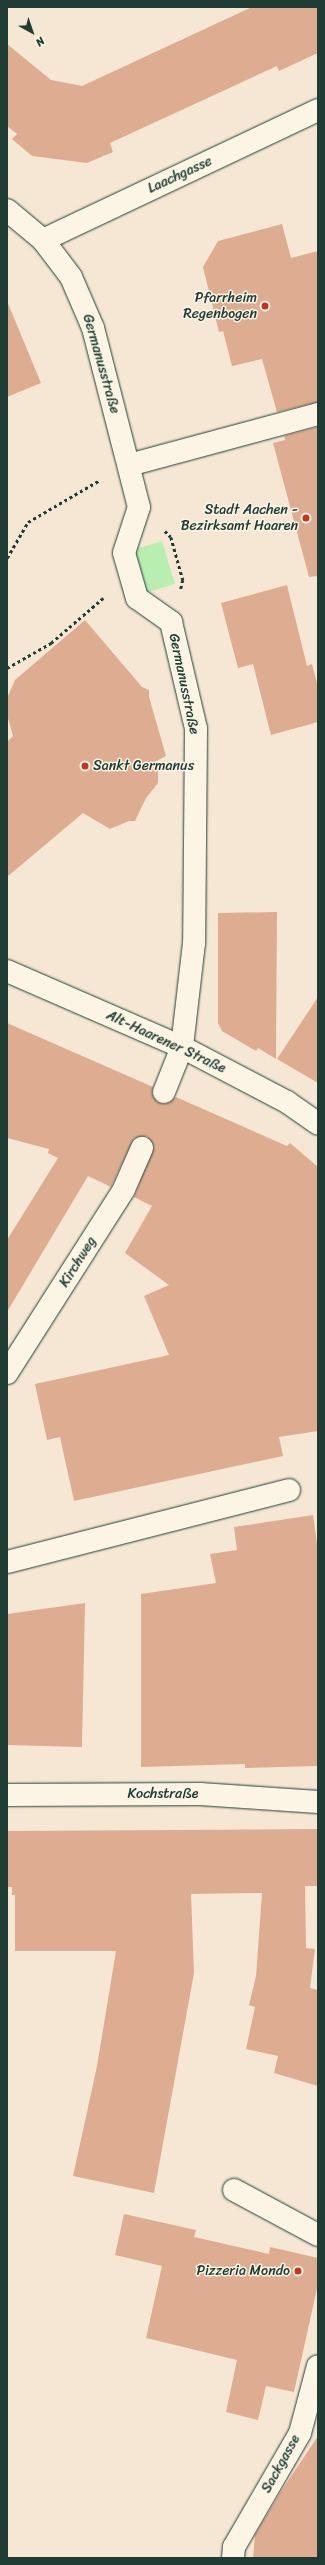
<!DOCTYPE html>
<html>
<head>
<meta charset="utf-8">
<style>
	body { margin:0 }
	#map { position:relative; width:325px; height:2565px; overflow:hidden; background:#f6e7d4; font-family:Sriracha,sans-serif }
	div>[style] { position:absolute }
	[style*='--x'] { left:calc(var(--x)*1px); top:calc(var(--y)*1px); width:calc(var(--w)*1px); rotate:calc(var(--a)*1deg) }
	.green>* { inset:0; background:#b8eeb0 }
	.building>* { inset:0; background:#dead91 }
	.path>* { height:2.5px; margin-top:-1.25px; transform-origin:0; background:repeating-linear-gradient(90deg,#1f3d34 0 3px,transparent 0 6px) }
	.roads { filter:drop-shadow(0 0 1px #1f3d34) drop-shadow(0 0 1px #1f3d34) }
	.lane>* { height:22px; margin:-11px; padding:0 11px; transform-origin:11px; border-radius:11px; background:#fcf5e5 }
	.street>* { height:22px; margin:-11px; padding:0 11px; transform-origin:11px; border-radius:11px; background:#fcf5e5 }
	.secondary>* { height:22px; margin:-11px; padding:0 11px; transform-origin:11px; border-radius:11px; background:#fcf5e5 }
	.dots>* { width:11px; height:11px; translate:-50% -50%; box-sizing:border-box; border:2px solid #fcf5e5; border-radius:50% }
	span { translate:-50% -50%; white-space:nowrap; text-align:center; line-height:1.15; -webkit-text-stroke:3px #fcf5e5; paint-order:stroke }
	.street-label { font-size:14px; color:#1f3d34 }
	.poi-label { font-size:14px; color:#1f3d34 }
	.right { translate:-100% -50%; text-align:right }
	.left { translate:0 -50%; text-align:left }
	.frame { position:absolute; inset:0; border:8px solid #1f3d34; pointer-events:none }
	.north { position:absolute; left:12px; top:12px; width:40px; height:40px; -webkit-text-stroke:3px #fcf5e5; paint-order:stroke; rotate:140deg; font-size:11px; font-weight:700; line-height:16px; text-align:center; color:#1f3d34 }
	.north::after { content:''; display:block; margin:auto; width:14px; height:18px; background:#1f3d34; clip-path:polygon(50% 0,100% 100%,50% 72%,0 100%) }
</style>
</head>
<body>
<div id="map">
	<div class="green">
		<i style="clip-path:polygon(162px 541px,175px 584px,145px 593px,132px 550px)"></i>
	</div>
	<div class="building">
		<i style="clip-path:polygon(252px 7px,318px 7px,318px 53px,279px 71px,277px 66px,110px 143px,113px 152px,87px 163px,32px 156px,12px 139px,17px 134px,7px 126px,7px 44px,51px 80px,82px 86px)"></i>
		<i style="clip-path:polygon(282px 224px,291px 258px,318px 251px,318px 402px,277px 412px,262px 359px,232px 366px,223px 331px,219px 332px,203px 267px,218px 241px)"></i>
		<i style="clip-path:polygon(7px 301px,41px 383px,7px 397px)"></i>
		<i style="clip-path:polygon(318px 427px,318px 576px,309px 577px,273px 443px,285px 440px,284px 436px)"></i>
		<i style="clip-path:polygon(287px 585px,307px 666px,312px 664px,318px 687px,318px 722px,271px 735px,253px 664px,238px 668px,221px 603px)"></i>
		<i style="clip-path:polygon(85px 620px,142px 687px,149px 690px,149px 697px,166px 756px,151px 764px,158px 771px,158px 783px,146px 798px,135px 821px,129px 821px,110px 829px,83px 813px,7px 877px,7px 742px,13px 736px,7px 715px,7px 698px,15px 680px)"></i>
		<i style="clip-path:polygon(277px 912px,276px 1059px,258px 1048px,256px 1051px,222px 1031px,218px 1023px,218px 913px)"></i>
		<i style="clip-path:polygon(318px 997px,318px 1083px,277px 1059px)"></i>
		<i style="clip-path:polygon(7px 1023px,153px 1087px,152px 1094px,159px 1103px,166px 1104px,176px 1097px,287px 1146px,290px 1143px,318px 1167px,318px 1431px,279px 1437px,283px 1456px,74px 1501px,60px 1437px,47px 1440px,35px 1384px,169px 1355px,144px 1296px,169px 1285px,125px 1253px,152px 1206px,134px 1197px,154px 1146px,147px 1136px,134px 1138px,111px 1187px,88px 1176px,7px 1312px,7px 1240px,58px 1158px,48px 1153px,49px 1149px,7px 1138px)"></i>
		<i style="clip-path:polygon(313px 1515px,318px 1550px,318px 1766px,245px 1768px,245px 1764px,141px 1767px,141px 1594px,216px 1583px,210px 1554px,237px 1550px,234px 1527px)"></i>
		<i style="clip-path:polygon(85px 1603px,82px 1747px,7px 1745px,7px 1614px)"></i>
		<i style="clip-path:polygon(318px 1829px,318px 1886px,305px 1886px,306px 1948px,315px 1949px,310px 1988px,318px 1990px,318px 2086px,274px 2073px,278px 2056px,246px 2049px,255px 2007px,249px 2005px,256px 1976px,262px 1893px,191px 1894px,194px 1973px,154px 2193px,73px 2176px,97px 2066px,116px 1951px,15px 1951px,15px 1895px,12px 1895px,12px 1887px,7px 1887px,7px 1831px)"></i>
		<i style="clip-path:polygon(124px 2214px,196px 2230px,194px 2237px,269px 2254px,270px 2247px,318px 2258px,318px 2284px,294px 2392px,266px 2386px,258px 2420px,226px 2412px,237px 2360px,146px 2338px,162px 2266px,115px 2255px)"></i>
		<i style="clip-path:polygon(318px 2436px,318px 2558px,253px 2558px,255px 2535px,280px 2493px)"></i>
	</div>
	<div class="path">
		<i style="--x:165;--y:531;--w:8;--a:45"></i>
		<i style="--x:171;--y:537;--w:45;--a:74.4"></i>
		<i style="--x:183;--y:580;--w:9;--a:103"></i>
		<i style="--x:7;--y:558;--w:42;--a:-59.7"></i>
		<i style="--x:28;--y:522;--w:83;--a:-30.3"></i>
		<i style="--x:7;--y:668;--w:51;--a:-29.6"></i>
		<i style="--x:51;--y:643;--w:69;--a:-40.9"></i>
	</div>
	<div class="roads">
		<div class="lane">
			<i style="--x:129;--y:465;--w:196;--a:-15.1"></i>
			<i style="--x:164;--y:1092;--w:48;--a:-68.2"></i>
			<i style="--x:7;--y:1373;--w:218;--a:-57.5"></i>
			<i style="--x:124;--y:1189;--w:45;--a:-66.3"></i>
			<i style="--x:7;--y:1562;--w:291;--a:-14.3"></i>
			<i style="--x:234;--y:2190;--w:95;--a:28.2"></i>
			<i style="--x:233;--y:2558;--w:11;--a:-85"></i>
			<i style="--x:234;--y:2547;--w:132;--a:-59.9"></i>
			<i style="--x:300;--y:2433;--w:69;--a:-75"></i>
		</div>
		<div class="street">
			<i style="--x:7;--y:210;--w:47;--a:39.8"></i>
			<i style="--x:43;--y:240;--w:46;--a:52.9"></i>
			<i style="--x:71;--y:277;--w:56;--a:66.7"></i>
			<i style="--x:93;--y:328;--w:185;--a:75.6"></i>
			<i style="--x:139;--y:507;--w:48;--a:108.1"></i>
			<i style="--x:124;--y:553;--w:47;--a:73.9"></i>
			<i style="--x:137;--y:598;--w:42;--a:35.2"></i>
			<i style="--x:171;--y:622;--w:110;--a:76.8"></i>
			<i style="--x:196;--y:729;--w:214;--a:90.5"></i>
			<i style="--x:194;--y:943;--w:105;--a:96.6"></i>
			<i style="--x:43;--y:240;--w:304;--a:-25.3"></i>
			<i style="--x:7;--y:1795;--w:193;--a:-0.3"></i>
			<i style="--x:200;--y:1794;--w:118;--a:3.9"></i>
		</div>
		<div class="secondary">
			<i style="--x:7;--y:971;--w:191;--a:23.5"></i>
			<i style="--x:182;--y:1047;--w:119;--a:27.6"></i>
			<i style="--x:287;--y:1102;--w:38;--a:35"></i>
		</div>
	</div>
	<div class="dots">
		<i style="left:265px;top:306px;background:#c8321e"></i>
		<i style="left:306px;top:518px;background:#c8321e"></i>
		<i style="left:85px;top:766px;background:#c8321e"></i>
		<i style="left:298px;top:2271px;background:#c8321e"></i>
	</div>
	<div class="street-label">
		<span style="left:180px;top:175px;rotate:-25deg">Laachgasse</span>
		<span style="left:101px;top:364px;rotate:74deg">Germanusstraße</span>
		<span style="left:184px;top:684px;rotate:78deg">Germanusstraße</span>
		<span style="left:166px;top:1042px;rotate:25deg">Alt-Haarener Straße</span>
		<span style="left:78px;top:1262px;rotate:-58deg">Kirchweg</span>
		<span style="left:163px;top:1794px">Kochstraße</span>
		<span style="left:281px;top:2464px;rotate:-61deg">Sackgasse</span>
	</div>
	<div class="poi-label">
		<span class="right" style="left:257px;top:306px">Pfarrheim<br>Regenbogen</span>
		<span class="right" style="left:298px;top:518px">Stadt Aachen -<br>Bezirksamt Haaren</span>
		<span class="left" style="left:93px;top:766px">Sankt Germanus</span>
		<span class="right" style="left:290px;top:2271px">Pizzeria Mondo</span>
	</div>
	<div class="frame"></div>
	<div class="north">N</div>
</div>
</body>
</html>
